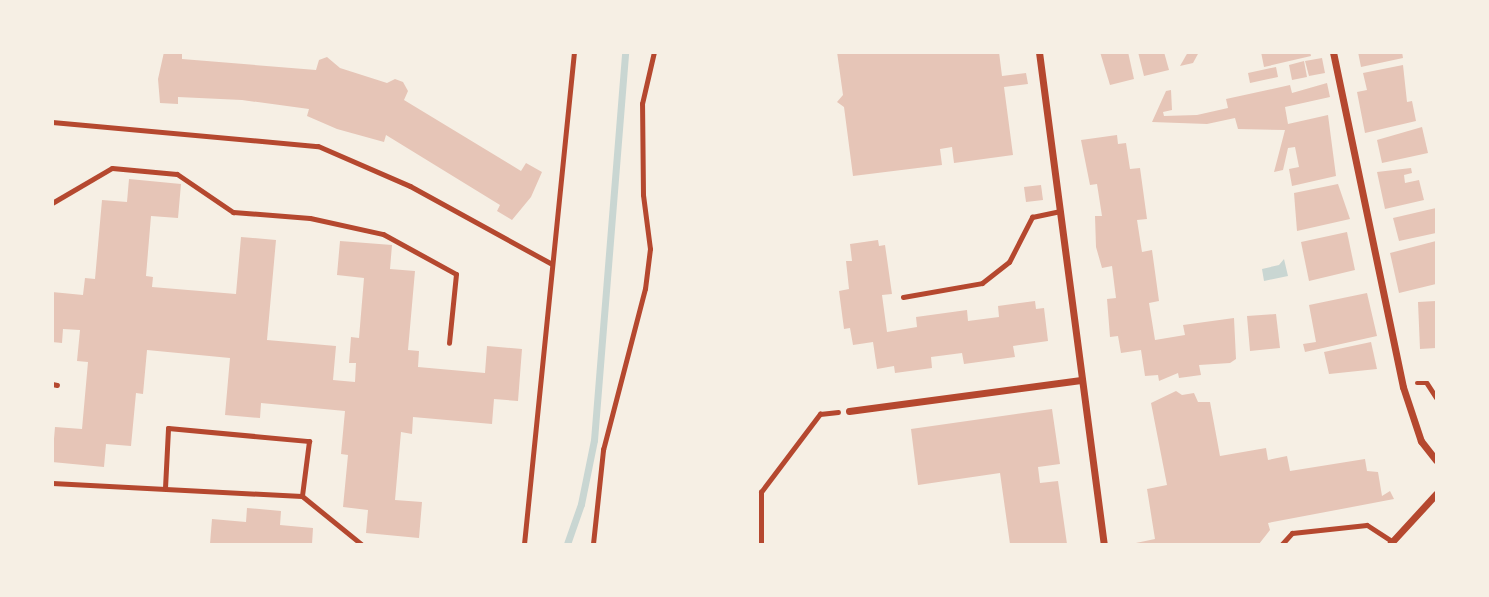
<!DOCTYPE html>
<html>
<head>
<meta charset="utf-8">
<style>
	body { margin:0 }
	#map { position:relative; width:1489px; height:597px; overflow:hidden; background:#f6efe4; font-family:Literata,serif }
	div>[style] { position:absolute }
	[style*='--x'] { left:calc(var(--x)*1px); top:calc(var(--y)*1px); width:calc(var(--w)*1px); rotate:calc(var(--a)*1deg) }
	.water>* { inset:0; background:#c9d6d2 }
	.stream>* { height:7px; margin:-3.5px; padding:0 3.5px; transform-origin:3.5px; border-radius:3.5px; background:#c9d6d2 }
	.building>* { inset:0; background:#e6c5b7 }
	.path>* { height:4.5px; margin:-2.25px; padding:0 2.25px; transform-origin:2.25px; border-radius:2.25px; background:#b5482f }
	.service>* { height:5px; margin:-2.5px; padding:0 2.5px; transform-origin:2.5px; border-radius:2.5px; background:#b5482f }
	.minor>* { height:7px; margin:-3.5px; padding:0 3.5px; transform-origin:3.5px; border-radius:3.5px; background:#b5482f }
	span { translate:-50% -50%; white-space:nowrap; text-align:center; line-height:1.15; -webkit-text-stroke:7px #f6efe4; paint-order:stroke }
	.frame { position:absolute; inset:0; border:54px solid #f6efe4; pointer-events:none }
</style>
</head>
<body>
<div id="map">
	<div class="water">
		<i style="clip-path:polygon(1284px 259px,1288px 276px,1264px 281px,1262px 269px,1279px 265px)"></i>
	</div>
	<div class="stream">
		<i style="--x:567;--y:544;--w:42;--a:-70.7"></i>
		<i style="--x:581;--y:504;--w:65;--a:-78.5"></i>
		<i style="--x:594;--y:440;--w:389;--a:-85.4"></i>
	</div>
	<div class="building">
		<i style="clip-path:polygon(164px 52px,182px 52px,182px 59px,316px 70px,319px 60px,327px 57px,340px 68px,387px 83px,395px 79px,403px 82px,408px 91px,404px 100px,521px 171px,526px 163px,542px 172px,531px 197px,512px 220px,497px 211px,500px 205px,386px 135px,384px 142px,337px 129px,307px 116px,309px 109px,242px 100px,178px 97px,178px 104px,160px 103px,158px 79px)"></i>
		<i style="clip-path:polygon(837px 52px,999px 52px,1002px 76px,1026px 73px,1028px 84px,1004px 87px,1013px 155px,954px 163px,952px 147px,940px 149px,942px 165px,853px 176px,844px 107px,837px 102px,843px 95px)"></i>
		<i style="clip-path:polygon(1100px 52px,1128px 52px,1134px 79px,1110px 85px)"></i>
		<i style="clip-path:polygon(1138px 52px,1164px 52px,1169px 70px,1144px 76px)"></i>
		<i style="clip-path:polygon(1188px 52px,1199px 52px,1193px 63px,1180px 66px)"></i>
		<i style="clip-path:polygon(1261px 52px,1310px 52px,1311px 56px,1264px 67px)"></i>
		<i style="clip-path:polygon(1358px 52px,1402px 52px,1403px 58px,1361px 67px)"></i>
		<i style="clip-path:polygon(1322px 58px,1325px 73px,1309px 76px,1305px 61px)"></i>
		<i style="clip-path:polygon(1304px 61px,1307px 77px,1292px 80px,1289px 65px)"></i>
		<i style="clip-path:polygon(1403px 65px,1407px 102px,1412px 101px,1416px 121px,1365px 133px,1357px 92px,1367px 90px,1363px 73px)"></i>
		<i style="clip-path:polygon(1276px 67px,1278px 77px,1250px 83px,1248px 73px)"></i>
		<i style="clip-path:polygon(1327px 83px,1330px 97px,1285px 107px,1288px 124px,1328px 115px,1336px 176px,1292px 186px,1289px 169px,1299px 167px,1295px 147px,1288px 148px,1283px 170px,1274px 172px,1285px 130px,1238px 129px,1235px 118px,1207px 124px,1152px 122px,1166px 91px,1171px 90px,1172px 110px,1163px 112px,1164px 116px,1197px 115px,1228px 108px,1226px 99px,1290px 85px,1292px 93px)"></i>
		<i style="clip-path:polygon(1422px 127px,1428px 153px,1382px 163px,1377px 140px)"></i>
		<i style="clip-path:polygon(1117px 135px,1118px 144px,1126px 143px,1130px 169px,1140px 168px,1147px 219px,1137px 220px,1142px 252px,1152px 250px,1159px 301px,1149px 303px,1155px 340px,1185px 335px,1183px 325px,1234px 318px,1236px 359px,1230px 363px,1199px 365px,1201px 375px,1179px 378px,1178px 373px,1159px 381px,1158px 375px,1145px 376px,1141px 350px,1121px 353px,1118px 336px,1110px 337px,1107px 299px,1116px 298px,1112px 266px,1102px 268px,1096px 247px,1095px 216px,1102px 216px,1097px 184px,1090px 185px,1081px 140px)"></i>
		<i style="clip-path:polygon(1411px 168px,1412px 173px,1404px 175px,1405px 183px,1419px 180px,1424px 200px,1385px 209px,1377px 172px)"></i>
		<i style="clip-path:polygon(129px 179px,181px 184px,178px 218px,151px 216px,146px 276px,153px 277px,152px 287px,236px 294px,241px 237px,276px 240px,267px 340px,336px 346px,333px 380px,355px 382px,356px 363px,349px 363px,351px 337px,359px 338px,364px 278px,337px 275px,340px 241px,392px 245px,390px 269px,415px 271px,408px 350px,419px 351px,418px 367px,485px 373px,487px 346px,522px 349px,518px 401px,494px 399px,492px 424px,413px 417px,412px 434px,401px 432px,395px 500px,422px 502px,419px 538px,366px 533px,368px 510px,343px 507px,348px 455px,341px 454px,345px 411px,261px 403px,260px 418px,225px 415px,230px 358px,147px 350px,143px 394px,136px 393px,131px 446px,106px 444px,104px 467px,52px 462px,55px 427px,82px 429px,88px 362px,77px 361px,80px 330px,63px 329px,62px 343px,52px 342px,52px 292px,83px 295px,85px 278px,95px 279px,102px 200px,127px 202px)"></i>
		<i style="clip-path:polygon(1338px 184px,1350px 219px,1297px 231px,1294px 193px)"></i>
		<i style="clip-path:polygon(1041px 185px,1043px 200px,1026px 202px,1024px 187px)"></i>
		<i style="clip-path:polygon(1436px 208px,1436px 233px,1399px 241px,1393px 218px)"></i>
		<i style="clip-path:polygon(1347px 232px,1355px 270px,1309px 281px,1301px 242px)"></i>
		<i style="clip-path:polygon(878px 240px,879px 246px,885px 245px,892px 294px,882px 295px,887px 332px,917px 327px,916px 317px,967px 310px,968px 321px,999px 317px,998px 306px,1035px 301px,1036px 309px,1044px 308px,1048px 341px,1013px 346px,1015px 357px,964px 364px,962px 353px,931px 357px,932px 368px,895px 373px,894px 366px,877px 369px,873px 342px,853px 345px,850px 328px,844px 329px,839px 291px,849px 289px,846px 261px,852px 261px,850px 244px)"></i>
		<i style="clip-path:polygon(1436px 241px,1436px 284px,1399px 293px,1390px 253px)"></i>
		<i style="clip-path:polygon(1367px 293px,1377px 336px,1305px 352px,1303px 344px,1316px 342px,1309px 305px)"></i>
		<i style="clip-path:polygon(1436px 301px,1436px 348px,1420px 349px,1418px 302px)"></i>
		<i style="clip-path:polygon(1276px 314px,1280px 348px,1250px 351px,1247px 316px)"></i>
		<i style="clip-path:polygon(1371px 342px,1377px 369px,1329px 374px,1324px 352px)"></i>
		<i style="clip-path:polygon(1176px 391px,1182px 395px,1194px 393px,1198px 402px,1210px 402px,1220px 456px,1266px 448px,1268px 460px,1287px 456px,1290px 471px,1365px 459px,1367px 471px,1378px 472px,1382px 496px,1390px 491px,1394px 499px,1268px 523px,1270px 530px,1259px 544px,1131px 544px,1155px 539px,1147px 489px,1167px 485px,1151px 403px)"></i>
		<i style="clip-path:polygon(1052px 409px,1060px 464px,1038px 467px,1040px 483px,1058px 481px,1067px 544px,1010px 544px,1000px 473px,918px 485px,911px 429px)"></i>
		<i style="clip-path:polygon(247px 508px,281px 511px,280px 525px,313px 528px,312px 544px,210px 544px,212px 519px,246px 522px)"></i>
	</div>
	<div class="path">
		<i style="--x:1417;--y:383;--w:10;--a:0"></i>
		<i style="--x:1427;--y:383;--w:17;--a:57"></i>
		<i style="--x:593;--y:544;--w:95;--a:-83.9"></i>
		<i style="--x:603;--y:450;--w:166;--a:-75.4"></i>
		<i style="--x:645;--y:289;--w:40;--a:-82.9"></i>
		<i style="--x:650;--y:249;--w:54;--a:-97.4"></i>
		<i style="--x:643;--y:195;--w:91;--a:-90.6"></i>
		<i style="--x:642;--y:104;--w:53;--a:-77"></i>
		<i style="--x:761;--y:544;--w:52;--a:-90"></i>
		<i style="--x:761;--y:492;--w:98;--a:-52.9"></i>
		<i style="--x:820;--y:414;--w:18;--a:-6"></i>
	</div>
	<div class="service">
		<i style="--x:52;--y:122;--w:267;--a:5.2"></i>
		<i style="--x:318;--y:146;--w:100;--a:23.5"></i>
		<i style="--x:410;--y:186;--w:162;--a:28.8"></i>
		<i style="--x:52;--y:203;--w:69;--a:-30.3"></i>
		<i style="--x:112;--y:168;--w:65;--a:5.3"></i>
		<i style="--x:177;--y:174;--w:68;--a:34.2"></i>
		<i style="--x:233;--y:212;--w:77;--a:4.5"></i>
		<i style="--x:310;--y:218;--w:75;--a:12.4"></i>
		<i style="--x:383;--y:234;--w:83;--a:28.7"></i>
		<i style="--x:456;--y:274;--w:69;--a:95.8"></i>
		<i style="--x:903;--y:297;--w:80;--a:-10"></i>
		<i style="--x:982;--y:283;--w:34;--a:-38"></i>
		<i style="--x:1009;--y:262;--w:51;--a:-62.9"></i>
		<i style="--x:1032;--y:217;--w:29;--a:-12"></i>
		<i style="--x:52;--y:384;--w:5;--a:11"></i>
		<i style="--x:52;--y:483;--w:250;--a:3"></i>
		<i style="--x:302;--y:496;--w:76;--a:39.1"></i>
		<i style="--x:165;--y:488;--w:60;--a:-87.1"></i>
		<i style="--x:168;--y:428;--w:142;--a:5.3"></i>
		<i style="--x:309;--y:441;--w:55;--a:97.3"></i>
		<i style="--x:524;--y:544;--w:495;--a:-84.2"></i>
		<i style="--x:1282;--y:544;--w:15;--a:-48"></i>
		<i style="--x:1292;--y:533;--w:75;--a:-6.1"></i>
		<i style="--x:1367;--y:525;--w:30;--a:33"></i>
	</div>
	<div class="minor">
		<i style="--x:1039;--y:52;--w:496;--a:82.5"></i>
		<i style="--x:1333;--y:52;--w:342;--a:78.2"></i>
		<i style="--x:1403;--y:387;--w:57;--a:71.6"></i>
		<i style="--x:1421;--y:441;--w:24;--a:52"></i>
		<i style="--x:849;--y:411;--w:234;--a:-7.6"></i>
		<i style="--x:1390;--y:544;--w:68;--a:-47.4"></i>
	</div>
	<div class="frame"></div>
</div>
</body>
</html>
